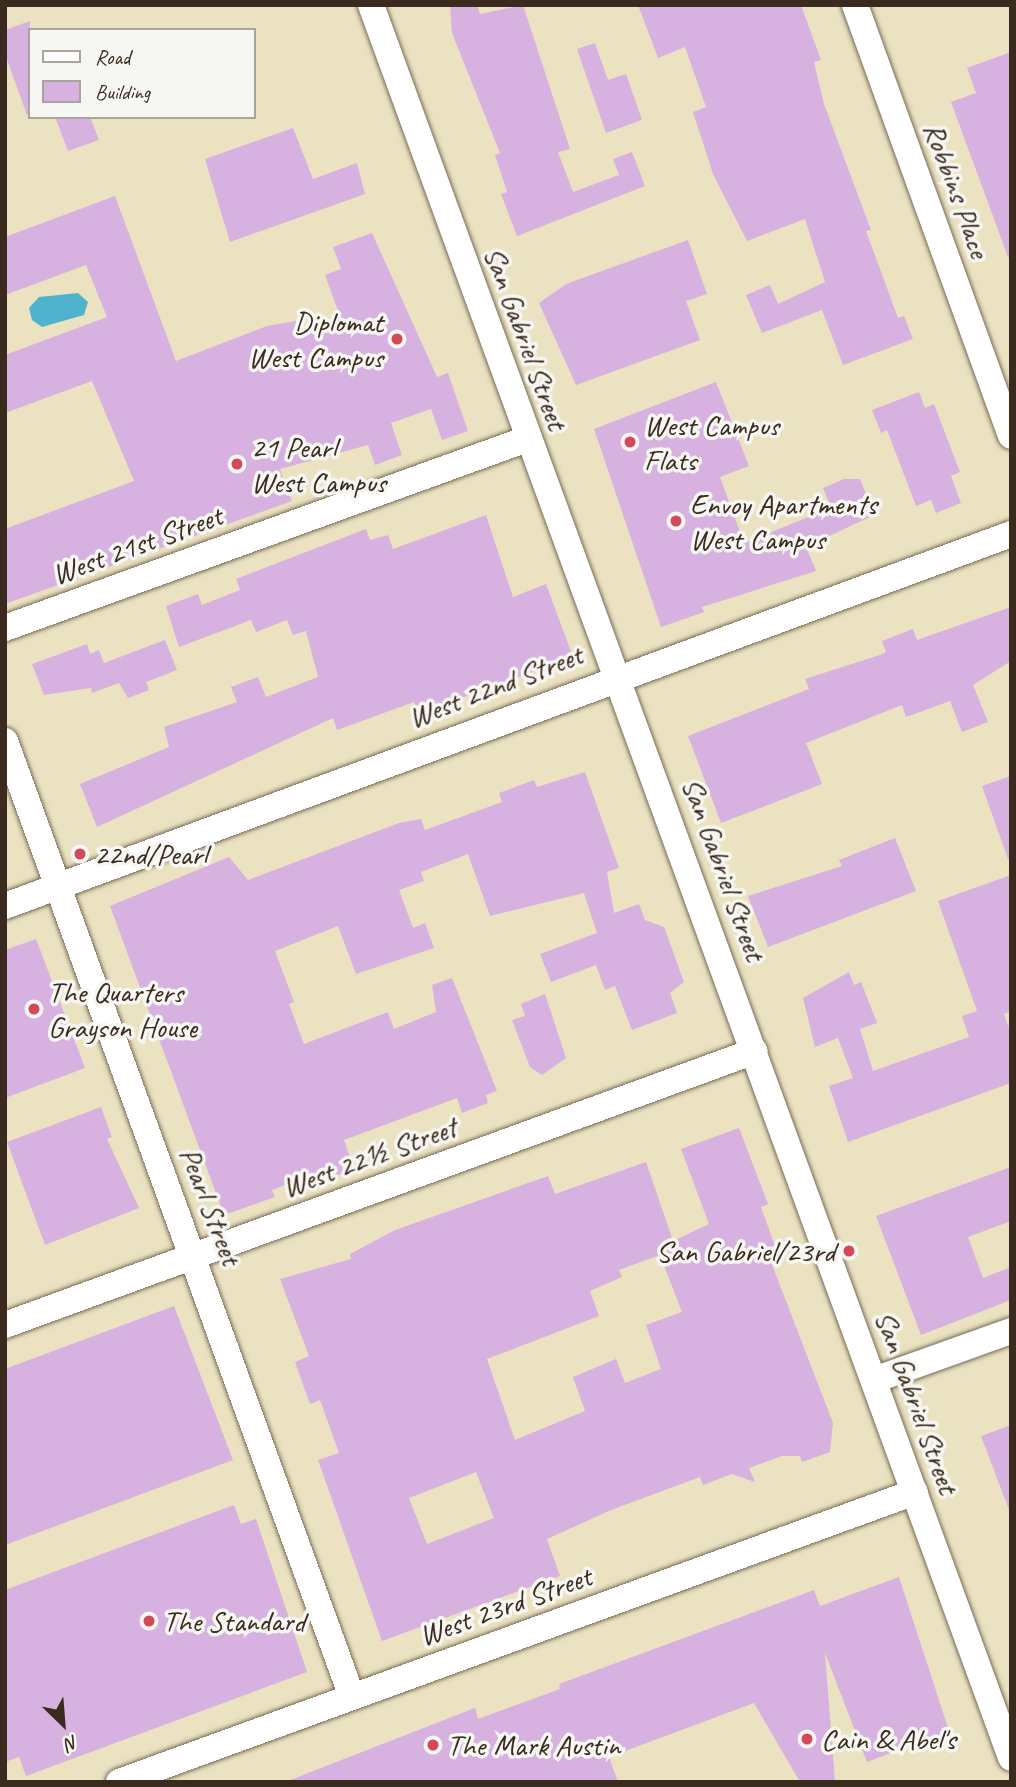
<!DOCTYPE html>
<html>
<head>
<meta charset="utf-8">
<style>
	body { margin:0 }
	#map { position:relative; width:1016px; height:1787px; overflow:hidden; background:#ebe2c1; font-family:Caveat,sans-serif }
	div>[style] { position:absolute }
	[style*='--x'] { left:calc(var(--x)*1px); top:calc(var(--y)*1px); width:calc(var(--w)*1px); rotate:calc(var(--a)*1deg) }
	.water>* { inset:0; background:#4fb3ce }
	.building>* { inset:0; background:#d7b1e0 }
	.roads { filter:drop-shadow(0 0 2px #796a57) drop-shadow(0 0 2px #796a57) }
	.street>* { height:26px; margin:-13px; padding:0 13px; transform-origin:13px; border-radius:13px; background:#fff }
	.dots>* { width:19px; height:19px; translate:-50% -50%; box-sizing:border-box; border:4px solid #f6f6f2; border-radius:50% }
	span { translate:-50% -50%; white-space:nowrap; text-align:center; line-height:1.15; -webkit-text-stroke:7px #f6f6f2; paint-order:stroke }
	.street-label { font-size:30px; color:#3b2a1e }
	.poi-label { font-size:30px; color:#3b2a1e }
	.right { translate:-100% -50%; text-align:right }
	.left { translate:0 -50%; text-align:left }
	.frame { position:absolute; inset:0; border:7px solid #3b2a1e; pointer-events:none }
	.legend { position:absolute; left:28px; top:28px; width:228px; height:91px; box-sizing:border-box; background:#f6f6f2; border:2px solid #aba49d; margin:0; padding:9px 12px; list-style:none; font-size:21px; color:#3b2a1e }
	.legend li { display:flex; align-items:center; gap:14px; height:35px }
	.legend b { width:35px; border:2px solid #aba49d }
	.north { position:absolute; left:28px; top:1689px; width:70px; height:70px; -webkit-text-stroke:5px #f6f6f2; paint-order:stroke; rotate:155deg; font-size:19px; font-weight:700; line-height:28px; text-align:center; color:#3b2a1e }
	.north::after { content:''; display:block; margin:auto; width:24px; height:32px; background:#3b2a1e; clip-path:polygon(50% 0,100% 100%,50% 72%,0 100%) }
</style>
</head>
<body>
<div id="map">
	<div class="water">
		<i style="clip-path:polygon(78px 293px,88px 302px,84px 315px,42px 327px,32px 320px,29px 308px,39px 297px)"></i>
	</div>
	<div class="building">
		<i style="clip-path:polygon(450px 5px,477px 5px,480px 14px,523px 5px,570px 149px,558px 152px,573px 192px,619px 175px,613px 159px,632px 152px,645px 186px,517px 236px,501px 194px,507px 192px,495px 155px,500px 153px,452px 33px)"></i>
		<i style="clip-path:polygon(638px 5px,801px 5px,821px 60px,814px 62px,824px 104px,871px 230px,866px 231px,898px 318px,904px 316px,913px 339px,843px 365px,822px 310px,762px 333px,746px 295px,770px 285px,778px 304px,825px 282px,805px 219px,747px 241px,713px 174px,693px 112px,706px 107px,685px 47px,658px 58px)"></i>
		<i style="clip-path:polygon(30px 21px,30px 114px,27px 115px,5px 54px,5px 30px)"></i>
		<i style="clip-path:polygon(595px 43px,608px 80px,626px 74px,642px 120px,606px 133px,577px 49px)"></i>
		<i style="clip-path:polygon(1011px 52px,1011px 257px,1008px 257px,951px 102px,976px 93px,967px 68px)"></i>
		<i style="clip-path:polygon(55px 117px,90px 117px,99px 140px,68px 151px)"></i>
		<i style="clip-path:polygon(293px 128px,313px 179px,357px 163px,365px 194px,230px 242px,205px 159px)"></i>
		<i style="clip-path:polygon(115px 196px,176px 361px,267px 326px,296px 321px,300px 331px,340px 316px,325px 275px,341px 269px,333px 247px,372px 233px,437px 377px,448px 373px,468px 431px,442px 440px,431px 409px,391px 423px,402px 455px,375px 465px,368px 445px,280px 469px,292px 501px,5px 604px,5px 529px,134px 481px,92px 381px,5px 413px,5px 355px,107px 317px,86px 265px,5px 295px,5px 237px)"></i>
		<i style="clip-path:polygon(688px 240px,707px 294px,686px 301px,700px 340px,576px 385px,539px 303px,566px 284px)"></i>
		<i style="clip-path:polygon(716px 382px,749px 466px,720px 477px,744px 543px,831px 508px,823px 488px,844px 479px,860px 479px,874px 515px,806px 547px,816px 571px,702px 607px,704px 612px,661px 627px,594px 429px)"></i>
		<i style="clip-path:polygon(919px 392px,925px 408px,934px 404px,960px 472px,951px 476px,961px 503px,936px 513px,931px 500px,916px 506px,887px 430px,881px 433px,872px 410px)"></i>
		<i style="clip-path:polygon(486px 515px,513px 597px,546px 584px,573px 657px,418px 714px,414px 702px,337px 730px,333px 718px,97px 827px,80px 784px,169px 747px,164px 727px,237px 702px,231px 687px,258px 677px,266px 697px,318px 677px,306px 631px,293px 635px,287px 620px,256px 632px,251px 620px,179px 647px,166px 606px,198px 594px,202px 605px,240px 590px,236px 579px,366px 529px,370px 540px,388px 535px,393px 549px)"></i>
		<i style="clip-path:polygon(1011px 607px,1011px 661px,973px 685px,988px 722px,962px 732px,950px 701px,906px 717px,902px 705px,806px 743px,822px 784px,721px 823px,688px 736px,809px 689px,805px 679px,880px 655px,886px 652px,882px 641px,913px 629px,917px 640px)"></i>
		<i style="clip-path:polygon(165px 640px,177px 670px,146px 682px,149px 690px,128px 698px,119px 683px,92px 693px,91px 688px,44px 695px,32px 664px,87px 644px,90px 654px,99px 650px,104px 663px)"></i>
		<i style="clip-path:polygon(585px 772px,619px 868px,607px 872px,614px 913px,639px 904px,645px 920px,664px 927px,684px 982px,670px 993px,677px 1013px,632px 1030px,615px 986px,605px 990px,596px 965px,551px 982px,540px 954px,597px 933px,584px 893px,490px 916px,468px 854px,421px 872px,424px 881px,399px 890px,413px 928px,425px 923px,434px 948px,356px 974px,338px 926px,275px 951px,294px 1002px,289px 1004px,304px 1044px,388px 1012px,394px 1029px,436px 1012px,432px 985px,452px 978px,497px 1091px,486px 1095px,488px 1103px,462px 1113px,457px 1098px,344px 1140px,351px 1160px,341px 1164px,344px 1173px,312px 1184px,309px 1176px,272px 1190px,275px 1197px,224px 1215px,110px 906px,229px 857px,248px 880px,399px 823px,421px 819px,425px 830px,502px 802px,499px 793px,534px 780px,537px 787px)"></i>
		<i style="clip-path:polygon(1011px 776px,1011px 858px,1008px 859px,982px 786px)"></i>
		<i style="clip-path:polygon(895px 838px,916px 891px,768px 947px,748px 896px,842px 866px,839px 860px)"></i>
		<i style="clip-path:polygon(1011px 875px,1011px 1011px,1004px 1014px,1011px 1034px,1011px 1083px,848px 1142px,829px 1086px,853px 1078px,838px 1038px,815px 1047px,803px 998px,849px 972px,854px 985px,861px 982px,877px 1023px,860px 1029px,873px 1071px,969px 1037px,962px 1016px,977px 1011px,938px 901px)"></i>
		<i style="clip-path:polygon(36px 939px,85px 1068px,5px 1098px,5px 950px)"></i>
		<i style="clip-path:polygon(545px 994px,566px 1058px,542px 1075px,530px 1067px,512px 1020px,525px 1016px,521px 1004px)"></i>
		<i style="clip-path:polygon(101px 1107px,112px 1137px,107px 1139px,139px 1208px,45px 1245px,7px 1142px)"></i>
		<i style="clip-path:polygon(evenodd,739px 1128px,768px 1204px,761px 1207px,775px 1246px,766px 1249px,833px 1423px,830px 1452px,802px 1462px,800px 1456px,782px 1456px,749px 1468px,755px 1482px,732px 1474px,703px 1485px,700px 1477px,611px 1510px,547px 1539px,560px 1576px,382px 1641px,318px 1460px,339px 1453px,320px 1400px,310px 1404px,295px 1362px,309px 1356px,280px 1279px,351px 1259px,350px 1254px,395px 1230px,548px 1176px,555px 1194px,646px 1162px,673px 1241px,709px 1224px,681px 1149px,739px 1128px,660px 1255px,682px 1312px,646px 1325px,661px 1369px,625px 1383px,616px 1359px,573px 1377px,585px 1411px,515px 1440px,487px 1359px,599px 1316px,590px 1291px,622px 1277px,619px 1270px,660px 1255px,739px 1128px,476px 1472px,494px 1518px,427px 1544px,409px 1498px,476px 1472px)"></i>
		<i style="clip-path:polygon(1011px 1167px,1011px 1221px,968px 1237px,983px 1278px,1011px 1267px,1011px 1300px,921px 1335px,876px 1216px)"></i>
		<i style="clip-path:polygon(174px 1306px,233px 1460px,5px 1545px,5px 1369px)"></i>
		<i style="clip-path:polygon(1011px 1425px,1011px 1510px,1009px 1510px,981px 1436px)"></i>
		<i style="clip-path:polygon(234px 1505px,241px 1524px,256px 1519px,307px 1672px,26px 1776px,19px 1757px,5px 1762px,5px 1590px)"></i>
		<i style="clip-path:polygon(899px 1577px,949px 1731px,867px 1762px,825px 1653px,835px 1782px,800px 1782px,754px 1703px,609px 1757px,618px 1782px,285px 1782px,475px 1708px,478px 1719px,560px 1689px,559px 1684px,814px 1590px,820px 1606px)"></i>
	</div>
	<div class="roads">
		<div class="street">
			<i style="--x:371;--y:5;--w:1866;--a:69.94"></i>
			<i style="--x:855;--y:5;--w:458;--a:70.1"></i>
			<i style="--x:5;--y:628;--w:555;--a:-19.9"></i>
			<i style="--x:5;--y:741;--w:1017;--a:70.05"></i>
			<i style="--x:5;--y:906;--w:1073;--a:-20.29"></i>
			<i style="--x:5;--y:1325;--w:798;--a:-20.07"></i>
			<i style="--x:874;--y:1380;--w:145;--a:-19.7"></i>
			<i style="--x:119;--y:1782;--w:847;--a:-20.02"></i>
		</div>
	</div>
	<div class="dots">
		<i style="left:397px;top:339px;background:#d1495b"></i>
		<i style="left:630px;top:442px;background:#d1495b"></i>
		<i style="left:237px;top:464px;background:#d1495b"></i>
		<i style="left:676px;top:521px;background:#d1495b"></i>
		<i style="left:80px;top:854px;background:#d1495b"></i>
		<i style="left:34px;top:1009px;background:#d1495b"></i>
		<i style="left:849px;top:1251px;background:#d1495b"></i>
		<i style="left:149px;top:1621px;background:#d1495b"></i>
		<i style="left:807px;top:1739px;background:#d1495b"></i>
		<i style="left:433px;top:1745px;background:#d1495b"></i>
	</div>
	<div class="street-label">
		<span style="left:957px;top:190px;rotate:70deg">Robbins Place</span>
		<span style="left:526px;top:338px;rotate:70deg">San Gabriel Street</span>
		<span style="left:137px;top:545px;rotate:-20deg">West 21st Street</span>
		<span style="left:495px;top:686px;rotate:-21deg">West 22nd Street</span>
		<span style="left:724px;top:869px;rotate:70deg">San Gabriel Street</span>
		<span style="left:369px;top:1157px;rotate:-20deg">West 22½ Street</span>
		<span style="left:211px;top:1206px;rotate:69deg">Pearl Street</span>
		<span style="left:917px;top:1402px;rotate:70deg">San Gabriel Street</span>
		<span style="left:505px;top:1606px;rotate:-20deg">West 23rd Street</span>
	</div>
	<div class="poi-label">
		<span class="right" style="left:383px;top:339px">Diplomat<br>West Campus</span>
		<span class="left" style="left:644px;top:442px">West Campus<br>Flats</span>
		<span class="left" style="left:251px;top:464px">21 Pearl<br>West Campus</span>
		<span class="left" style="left:690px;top:521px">Envoy Apartments<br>West Campus</span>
		<span class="left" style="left:94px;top:854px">22nd/Pearl</span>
		<span class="left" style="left:48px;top:1009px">The Quarters<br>Grayson House</span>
		<span class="right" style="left:835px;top:1251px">San Gabriel/23rd</span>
		<span class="left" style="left:163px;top:1621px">The Standard</span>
		<span class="left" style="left:821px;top:1739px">Cain &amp; Abel's</span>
		<span class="left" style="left:447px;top:1745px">The Mark Austin</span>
	</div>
	<div class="frame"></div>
	<ul class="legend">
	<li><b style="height:9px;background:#fff"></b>Road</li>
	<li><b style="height:19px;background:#d7b1e0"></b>Building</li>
	</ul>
	<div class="north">N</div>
</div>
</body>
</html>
